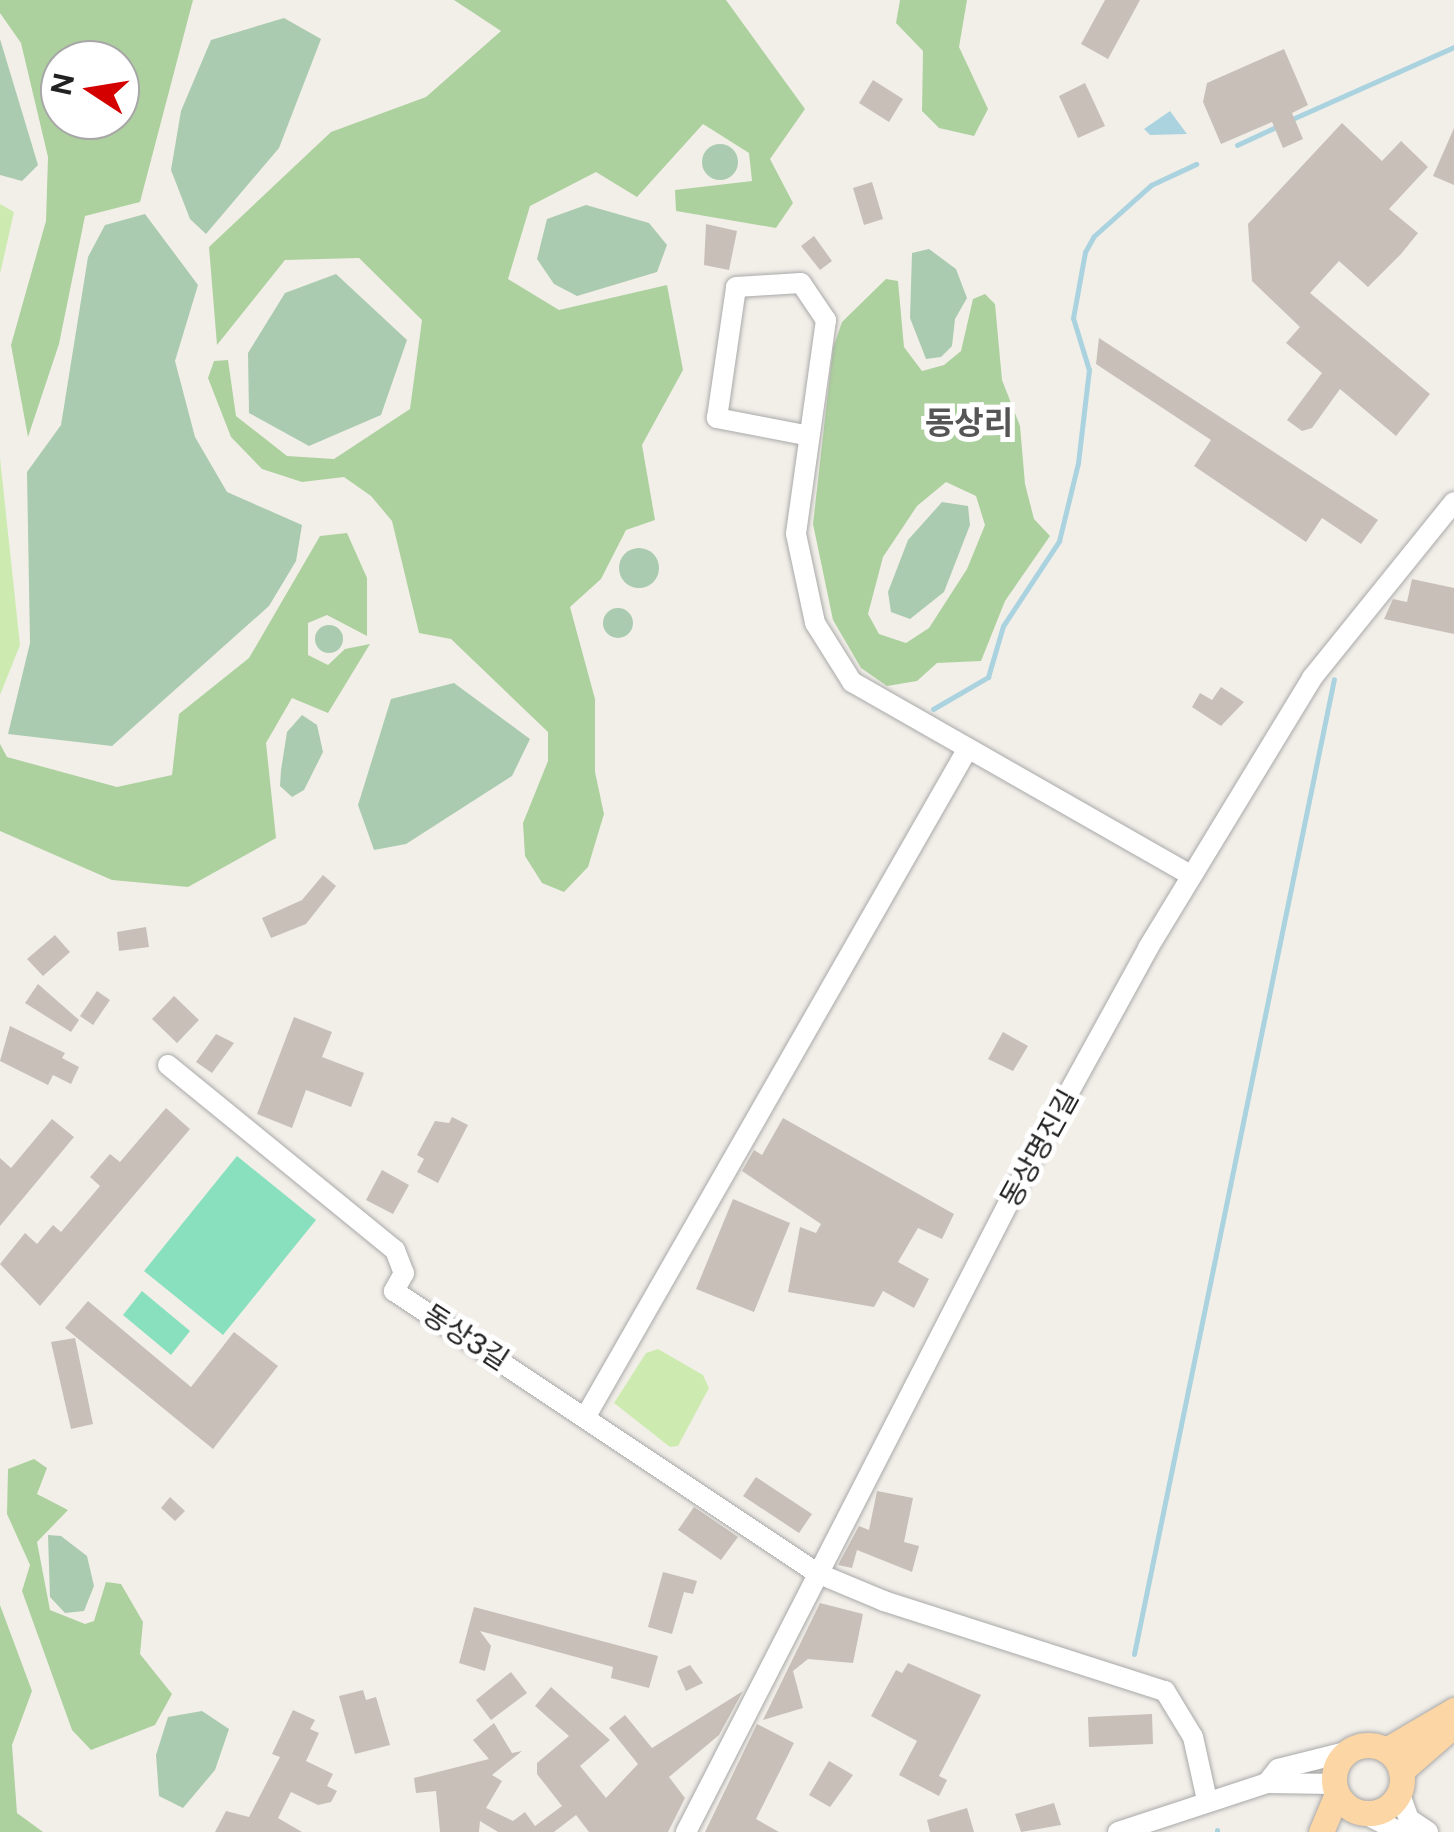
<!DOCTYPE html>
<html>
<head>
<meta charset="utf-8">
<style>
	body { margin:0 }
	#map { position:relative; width:1454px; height:1832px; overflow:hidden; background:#f2efe9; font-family:"Public Sans","Noto Sans KR",sans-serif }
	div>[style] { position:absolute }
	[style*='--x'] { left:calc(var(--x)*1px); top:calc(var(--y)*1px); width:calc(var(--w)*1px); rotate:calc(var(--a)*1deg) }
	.grass>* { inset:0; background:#cdebb0 }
	.forest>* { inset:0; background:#add19e }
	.cemetery>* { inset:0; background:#aacbaf }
	.round { border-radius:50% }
	.pitch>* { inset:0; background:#88e0be }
	.water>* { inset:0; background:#aad3df }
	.stream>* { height:5px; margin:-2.5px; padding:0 2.5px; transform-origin:2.5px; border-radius:2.5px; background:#aad3df }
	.building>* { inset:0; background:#c7bfb8 }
	.roads { filter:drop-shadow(0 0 2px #a9a9a9) drop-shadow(0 0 2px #a9a9a9) }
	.minor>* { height:20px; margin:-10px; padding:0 10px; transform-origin:10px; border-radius:10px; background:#fff }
	.major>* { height:25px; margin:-12.5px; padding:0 12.5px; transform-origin:12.5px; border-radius:12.5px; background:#fcd6a4 }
	.major>.ring { margin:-12.5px; padding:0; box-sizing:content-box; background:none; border:25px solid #fcd6a4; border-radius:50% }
	span { translate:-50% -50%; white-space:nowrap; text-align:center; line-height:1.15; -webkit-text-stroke:10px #fff; paint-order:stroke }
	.street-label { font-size:28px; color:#222 }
	.quarter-label { font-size:32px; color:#555; font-weight:700 }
	.north { position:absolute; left:40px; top:40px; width:100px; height:100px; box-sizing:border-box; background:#fff; border:2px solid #a7a7a7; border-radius:50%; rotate:282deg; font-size:28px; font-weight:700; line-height:40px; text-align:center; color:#222 }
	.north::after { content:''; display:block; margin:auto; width:35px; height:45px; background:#d40000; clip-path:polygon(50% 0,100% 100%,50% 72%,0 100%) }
</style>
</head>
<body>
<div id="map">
	<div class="grass">
		<i style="clip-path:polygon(0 204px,14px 212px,0 274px)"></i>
		<i style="clip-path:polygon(0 458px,20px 645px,0 695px)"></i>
		<i style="clip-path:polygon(658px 1349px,703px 1375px,709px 1388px,678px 1446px,670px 1447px,614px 1403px,646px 1353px)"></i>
	</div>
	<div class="forest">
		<i style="clip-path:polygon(evenodd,0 0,193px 0,140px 202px,85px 216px,59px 344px,28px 437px,11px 345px,46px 221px,48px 157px,21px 43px,0 13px,0 0,60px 60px,120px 60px,120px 120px,60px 120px,60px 60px)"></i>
		<i style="clip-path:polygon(454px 0,726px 0,805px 109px,770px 159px,793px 203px,776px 228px,676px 211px,675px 190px,752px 181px,749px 153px,703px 124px,637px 197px,596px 172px,530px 206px,508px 279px,559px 310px,667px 285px,683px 370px,642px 445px,655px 520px,626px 530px,601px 579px,570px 607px,595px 699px,595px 772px,604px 814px,588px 867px,564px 892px,542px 883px,525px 856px,523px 823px,548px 761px,548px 732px,451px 639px,419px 633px,392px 521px,371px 496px,344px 477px,302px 482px,262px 469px,231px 437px,208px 378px,214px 361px,228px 360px,236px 416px,287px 456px,334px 459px,410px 409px,422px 320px,359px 258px,285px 260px,217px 345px,209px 247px,331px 132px,426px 97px,501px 31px)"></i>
		<i style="clip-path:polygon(900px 0,967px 0,959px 47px,988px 109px,974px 136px,939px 128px,922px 111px,923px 51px,896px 23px)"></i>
		<i style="clip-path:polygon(evenodd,886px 279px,898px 281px,904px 347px,922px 371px,944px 365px,961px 351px,973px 299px,985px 294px,995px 304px,1002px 380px,1020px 426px,1025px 484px,1034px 519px,1050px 536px,1005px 601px,981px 661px,937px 663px,917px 681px,887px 686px,861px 668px,833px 620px,813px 524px,833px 348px,842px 322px,886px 279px,946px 482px,976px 496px,985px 525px,967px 569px,929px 628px,906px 643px,879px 634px,868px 614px,883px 557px,917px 506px,946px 482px)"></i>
		<i style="clip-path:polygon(347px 533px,367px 578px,367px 636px,327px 615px,308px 623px,308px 655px,328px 665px,345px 649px,370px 644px,328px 713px,292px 698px,266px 743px,276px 838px,188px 887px,112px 880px,0 831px,0 744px,7px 757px,117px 787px,172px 775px,179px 714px,249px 658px,320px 536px)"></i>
		<i style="clip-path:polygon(34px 1459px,47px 1468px,37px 1494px,68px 1510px,37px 1542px,50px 1610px,85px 1624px,94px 1621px,106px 1582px,121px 1584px,143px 1622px,140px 1654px,172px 1694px,155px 1725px,91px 1750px,72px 1730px,22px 1591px,30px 1565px,7px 1514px,8px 1469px)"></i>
		<i style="clip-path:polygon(0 1605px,32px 1691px,12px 1745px,17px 1813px,43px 1832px,0 1832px)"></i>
	</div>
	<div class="cemetery">
		<i style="clip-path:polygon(284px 18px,321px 39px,279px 148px,206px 234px,190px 219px,171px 170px,181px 111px,211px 40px)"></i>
		<i style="clip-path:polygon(0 39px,38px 165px,22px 181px,0 175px)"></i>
		<i class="round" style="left:702px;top:144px;width:36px;height:36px"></i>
		<i style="clip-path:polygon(586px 205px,649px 223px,667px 245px,657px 272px,577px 296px,554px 284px,537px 259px,547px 219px)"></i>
		<i style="clip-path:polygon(145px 214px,198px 285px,175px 361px,195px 437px,227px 492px,302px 525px,296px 561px,269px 606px,112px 746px,8px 734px,30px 643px,27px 472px,61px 425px,88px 257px,105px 225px)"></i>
		<i style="clip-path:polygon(929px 249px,956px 269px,967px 298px,955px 319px,952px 346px,941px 357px,926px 359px,910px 318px,912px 253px)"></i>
		<i style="clip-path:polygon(336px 274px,407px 340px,381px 415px,309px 446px,249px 413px,248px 353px,285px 293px)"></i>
		<i style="clip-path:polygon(942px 502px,968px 506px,970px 525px,944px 592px,910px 619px,891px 612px,888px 592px,908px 540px)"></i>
		<i class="round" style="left:619px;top:548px;width:40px;height:40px"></i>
		<i class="round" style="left:603px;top:608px;width:30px;height:30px"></i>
		<i class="round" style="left:315px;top:625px;width:28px;height:28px"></i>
		<i style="clip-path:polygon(454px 683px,530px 739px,512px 776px,406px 844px,374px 850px,358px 805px,391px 699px)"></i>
		<i style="clip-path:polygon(302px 715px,317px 725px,323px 752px,304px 790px,292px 797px,280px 786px,281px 770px,287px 732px)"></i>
		<i style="clip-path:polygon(48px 1535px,61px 1536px,87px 1556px,94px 1586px,84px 1611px,65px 1613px,50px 1597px)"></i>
		<i style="clip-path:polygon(202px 1711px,229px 1729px,215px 1770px,183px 1808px,159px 1796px,156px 1755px,168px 1717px)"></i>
	</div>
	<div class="pitch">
		<i style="clip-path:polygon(237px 1156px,316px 1220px,223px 1335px,144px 1271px)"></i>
		<i style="clip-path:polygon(142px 1291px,190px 1331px,171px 1355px,123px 1315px)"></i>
	</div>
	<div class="water">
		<i style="clip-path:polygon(1170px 111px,1187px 134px,1150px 135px,1144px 129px)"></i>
	</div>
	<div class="stream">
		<i style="--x:1290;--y:120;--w:180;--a:-24"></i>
		<i style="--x:1237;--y:145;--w:47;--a:-24.9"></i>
		<i style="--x:933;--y:709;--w:64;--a:-30.2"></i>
		<i style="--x:988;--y:677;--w:53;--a:-73.6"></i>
		<i style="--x:1003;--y:626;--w:102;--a:-56.6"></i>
		<i style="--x:1059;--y:541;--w:80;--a:-76.3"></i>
		<i style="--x:1078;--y:463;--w:94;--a:-83.3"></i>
		<i style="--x:1089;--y:370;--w:54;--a:-107.1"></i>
		<i style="--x:1073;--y:318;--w:67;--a:-79.7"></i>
		<i style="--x:1085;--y:252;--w:18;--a:-61"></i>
		<i style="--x:1094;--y:236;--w:76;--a:-41.8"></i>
		<i style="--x:1151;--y:185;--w:50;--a:-25"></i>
		<i style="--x:1134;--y:1654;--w:995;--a:-78.41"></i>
		<i style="--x:1217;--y:1830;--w:2;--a:90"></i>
	</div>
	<div class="building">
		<i style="clip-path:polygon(1105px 0,1140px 0,1108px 59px,1081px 44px)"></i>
		<i style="clip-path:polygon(1284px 49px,1308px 105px,1292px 113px,1303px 139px,1283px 148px,1272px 122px,1221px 144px,1203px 102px,1207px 83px)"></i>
		<i style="clip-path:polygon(873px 80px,903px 99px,889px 122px,859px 103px)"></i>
		<i style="clip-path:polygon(1085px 83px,1105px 126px,1078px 138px,1059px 96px)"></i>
		<i style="clip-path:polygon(1342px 123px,1382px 161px,1401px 141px,1428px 167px,1389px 209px,1418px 233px,1401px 254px,1368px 287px,1339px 261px,1310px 293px,1430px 394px,1396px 436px,1340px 389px,1312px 428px,1302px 431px,1287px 420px,1322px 373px,1286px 343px,1300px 327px,1252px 281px,1248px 224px)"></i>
		<i style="clip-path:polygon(1454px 128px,1454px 185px,1433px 176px)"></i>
		<i style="clip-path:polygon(872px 182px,883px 219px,864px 225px,853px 188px)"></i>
		<i style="clip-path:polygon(706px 224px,737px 231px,729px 270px,704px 265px)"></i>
		<i style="clip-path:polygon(814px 236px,832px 261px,820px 270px,801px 246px)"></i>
		<i style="clip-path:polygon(1099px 338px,1378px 520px,1361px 544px,1322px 518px,1306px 542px,1194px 466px,1211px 440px,1096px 364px)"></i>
		<i style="clip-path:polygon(1412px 579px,1454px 588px,1454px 634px,1384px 619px,1393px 599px,1407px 602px)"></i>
		<i style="clip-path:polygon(1221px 687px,1244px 702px,1221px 726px,1192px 707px,1200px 693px,1212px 700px)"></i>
		<i style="clip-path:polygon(323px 875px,336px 886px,306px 924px,271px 938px,262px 918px,302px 900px)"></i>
		<i style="clip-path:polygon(146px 927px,149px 947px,119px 951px,117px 932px)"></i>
		<i style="clip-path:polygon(55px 935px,70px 952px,43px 976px,27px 959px)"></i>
		<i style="clip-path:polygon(38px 984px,79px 1020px,71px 1032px,25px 1003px)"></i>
		<i style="clip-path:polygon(97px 991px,110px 1000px,93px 1025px,80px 1016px)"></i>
		<i style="clip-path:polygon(174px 996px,199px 1020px,177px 1043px,152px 1019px)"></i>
		<i style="clip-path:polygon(294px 1017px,332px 1032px,322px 1057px,364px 1073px,351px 1107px,306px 1090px,292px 1128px,257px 1114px)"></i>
		<i style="clip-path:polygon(10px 1026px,65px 1053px,62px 1058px,79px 1067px,71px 1084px,53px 1075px,48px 1085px,0 1061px)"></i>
		<i style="clip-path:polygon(1003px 1032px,1028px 1046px,1013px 1071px,988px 1059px)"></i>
		<i style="clip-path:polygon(216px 1034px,234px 1043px,212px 1073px,196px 1062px)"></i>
		<i style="clip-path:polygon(166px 1108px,190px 1129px,40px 1306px,0 1264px,25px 1233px,37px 1244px,53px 1225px,61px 1232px,100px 1186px,90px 1177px,110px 1154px,120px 1162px)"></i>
		<i style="clip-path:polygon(452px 1117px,468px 1125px,438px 1183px,417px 1172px,424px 1159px,417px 1155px,435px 1121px,449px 1123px)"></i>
		<i style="clip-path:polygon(783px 1118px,954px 1214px,942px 1239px,918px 1228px,898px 1262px,929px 1279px,914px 1308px,883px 1291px,874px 1307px,788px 1292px,800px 1227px,816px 1233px,821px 1224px,742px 1171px,754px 1150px,762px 1155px)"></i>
		<i style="clip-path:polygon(52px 1119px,74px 1137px,0 1226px,0 1158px,11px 1168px)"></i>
		<i style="clip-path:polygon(382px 1170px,409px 1185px,393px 1214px,366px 1200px)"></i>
		<i style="clip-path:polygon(733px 1199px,790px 1223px,754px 1312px,696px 1289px)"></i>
		<i style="clip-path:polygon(88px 1301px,191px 1387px,234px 1332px,278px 1366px,213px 1449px,65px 1328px)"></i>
		<i style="clip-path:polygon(75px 1338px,93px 1424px,71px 1429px,51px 1342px)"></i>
		<i style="clip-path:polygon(756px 1477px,812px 1514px,799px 1533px,743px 1496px)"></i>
		<i style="clip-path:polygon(877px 1491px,913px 1498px,904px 1542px,919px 1546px,912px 1572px,857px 1550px,852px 1568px,838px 1565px,859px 1526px,869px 1530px)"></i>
		<i style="clip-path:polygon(170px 1497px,185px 1511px,175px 1521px,161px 1508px)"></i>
		<i style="clip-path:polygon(694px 1507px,738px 1537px,721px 1560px,678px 1530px)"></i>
		<i style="clip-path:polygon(663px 1572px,697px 1581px,693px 1594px,684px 1592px,672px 1634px,648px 1627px)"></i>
		<i style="clip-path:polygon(820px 1603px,863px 1614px,853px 1663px,808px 1659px,793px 1671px,803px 1708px,763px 1720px)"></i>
		<i style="clip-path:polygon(474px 1607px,658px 1656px,649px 1688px,611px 1678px,613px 1667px,480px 1631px,491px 1646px,485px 1671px,459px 1663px)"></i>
		<i style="clip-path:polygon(908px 1663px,981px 1695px,939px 1776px,947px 1780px,939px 1796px,899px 1775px,917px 1741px,871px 1716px,896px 1670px,902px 1673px)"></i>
		<i style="clip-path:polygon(690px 1665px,703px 1683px,686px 1691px,677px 1671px)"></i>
		<i style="clip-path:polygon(511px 1672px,527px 1693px,491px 1720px,476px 1700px)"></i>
		<i style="clip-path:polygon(551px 1687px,610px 1740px,580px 1766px,606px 1798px,638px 1764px,609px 1728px,625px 1715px,652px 1748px,743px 1691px,719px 1735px,669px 1777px,685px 1798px,668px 1832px,589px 1832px,576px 1815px,554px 1832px,498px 1832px,480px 1821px,479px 1832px,440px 1832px,436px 1791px,416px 1793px,414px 1778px,489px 1759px,473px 1740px,494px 1723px,512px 1753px,522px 1751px,492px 1775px,502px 1781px,486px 1808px,513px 1821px,525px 1812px,535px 1826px,562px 1806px,537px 1774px,537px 1763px,569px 1736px,535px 1706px)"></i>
		<i style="clip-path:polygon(363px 1690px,366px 1700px,376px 1697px,390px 1745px,355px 1754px,339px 1696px)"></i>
		<i style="clip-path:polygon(293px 1710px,315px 1720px,310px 1729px,319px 1733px,306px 1761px,333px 1774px,327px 1786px,337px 1791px,331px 1802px,318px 1805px,291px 1792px,278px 1818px,302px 1832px,215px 1832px,226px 1811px,249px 1817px,280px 1757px,272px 1754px)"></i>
		<i style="clip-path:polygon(1152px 1714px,1153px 1744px,1089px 1747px,1088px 1717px)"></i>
		<i style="clip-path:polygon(757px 1724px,794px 1743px,756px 1819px,779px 1832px,705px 1832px)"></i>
		<i style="clip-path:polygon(829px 1761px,853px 1775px,830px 1807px,809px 1795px)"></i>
		<i style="clip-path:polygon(1054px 1803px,1061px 1825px,1021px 1832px,1015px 1814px)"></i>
		<i style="clip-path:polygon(967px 1808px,974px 1832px,930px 1832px,927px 1820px)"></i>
	</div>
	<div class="roads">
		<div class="minor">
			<i style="--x:805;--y:435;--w:90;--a:-169.1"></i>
			<i style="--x:717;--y:418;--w:132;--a:-81.7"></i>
			<i style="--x:736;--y:287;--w:65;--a:-3.5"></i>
			<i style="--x:801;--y:283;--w:45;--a:56"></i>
			<i style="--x:826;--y:320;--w:216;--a:98"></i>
			<i style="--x:796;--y:534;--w:91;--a:77.9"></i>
			<i style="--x:815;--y:623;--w:70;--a:57.9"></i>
			<i style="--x:852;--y:682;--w:391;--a:29.7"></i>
			<i style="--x:168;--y:1065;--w:293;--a:39.2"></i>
			<i style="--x:395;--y:1250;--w:25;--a:69"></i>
			<i style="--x:404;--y:1273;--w:21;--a:119"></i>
			<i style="--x:394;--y:1291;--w:508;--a:33.69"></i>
			<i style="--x:817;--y:1573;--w:73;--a:22.7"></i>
			<i style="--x:884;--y:1601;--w:295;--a:17.8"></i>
			<i style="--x:1165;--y:1691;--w:54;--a:58.7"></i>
			<i style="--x:1193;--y:1737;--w:65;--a:77.5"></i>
			<i style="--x:586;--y:1416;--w:767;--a:-60.23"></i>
			<i style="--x:1267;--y:1783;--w:18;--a:-52"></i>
			<i style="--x:1278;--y:1769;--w:70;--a:-14"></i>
			<i style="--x:1399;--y:1792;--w:29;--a:70"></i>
			<i style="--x:1409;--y:1819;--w:23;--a:34"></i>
			<i style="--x:1363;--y:1813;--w:42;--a:27.2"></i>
			<i style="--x:686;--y:1832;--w:717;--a:-62.86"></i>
			<i style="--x:1013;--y:1194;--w:281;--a:-61.2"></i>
			<i style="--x:1148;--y:948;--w:316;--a:-58.7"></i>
			<i style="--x:1312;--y:678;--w:226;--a:-51.1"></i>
			<i style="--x:1118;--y:1832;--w:157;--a:-18.2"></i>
			<i style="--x:1267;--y:1783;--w:67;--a:0.9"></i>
		</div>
		<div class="major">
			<i class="ring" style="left:1334px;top:1745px;width:43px;height:43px"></i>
			<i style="--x:1386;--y:1750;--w:79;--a:-30.5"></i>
			<i style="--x:1401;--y:1771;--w:70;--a:-41"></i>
			<i style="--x:1321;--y:1832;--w:41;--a:-67.2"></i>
		</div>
	</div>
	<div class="street-label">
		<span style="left:1039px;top:1148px;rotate:-61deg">동상명진길</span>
		<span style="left:466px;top:1337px;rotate:33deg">동상3길</span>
	</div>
	<div class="quarter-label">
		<span style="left:969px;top:423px">동상리</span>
	</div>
	<div class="north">N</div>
</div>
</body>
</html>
